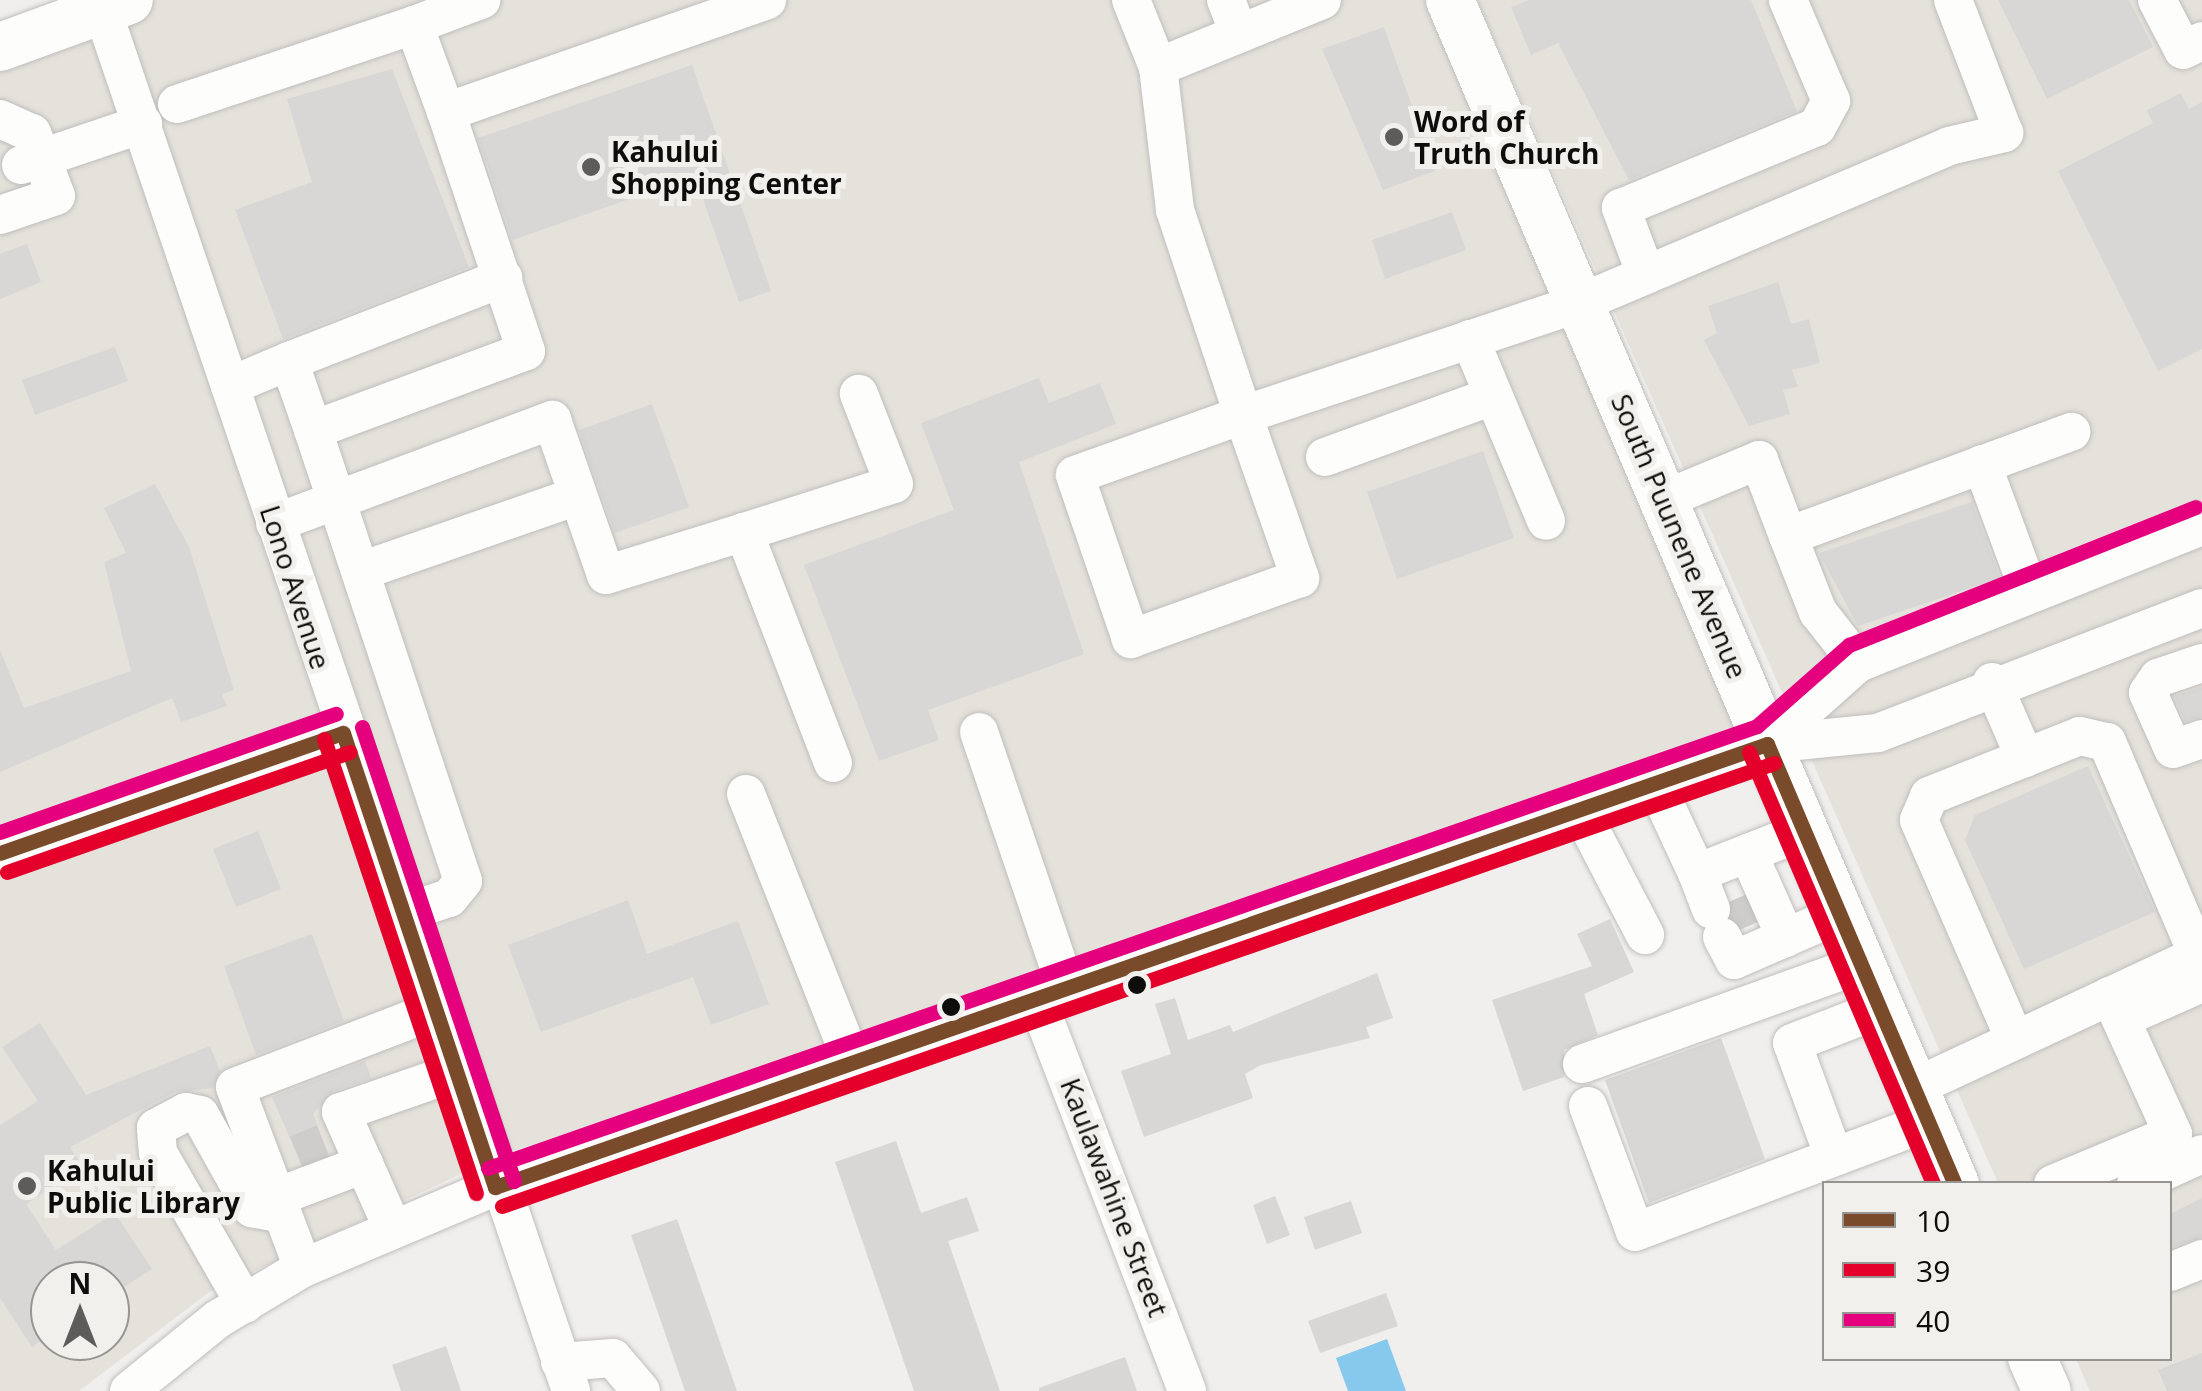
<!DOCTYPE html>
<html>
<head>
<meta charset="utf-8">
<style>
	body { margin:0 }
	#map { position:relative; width:2202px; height:1391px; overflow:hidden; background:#f1efed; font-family:"Open Sans",sans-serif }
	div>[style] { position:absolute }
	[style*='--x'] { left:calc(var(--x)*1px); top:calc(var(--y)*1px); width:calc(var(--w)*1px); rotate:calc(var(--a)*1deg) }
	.built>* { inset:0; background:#e5e2db }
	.water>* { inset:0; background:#86c9ed }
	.building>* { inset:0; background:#d8d7d6 }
	.minor-tunnel>* { height:38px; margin-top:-19px; transform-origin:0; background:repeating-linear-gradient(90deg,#cfcdcb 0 38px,transparent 0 57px) }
	.roads { filter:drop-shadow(0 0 2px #bfbebd) drop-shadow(0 0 2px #bfbebd) }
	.minor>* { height:38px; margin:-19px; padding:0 19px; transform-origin:19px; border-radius:19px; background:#fdfdfc }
	.major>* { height:48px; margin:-24px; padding:0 24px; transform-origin:24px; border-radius:24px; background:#fdfdfc }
	.bus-1>* { height:15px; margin:-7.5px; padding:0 7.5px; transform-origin:7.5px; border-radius:7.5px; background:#7a4b2a }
	.bus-2>* { height:15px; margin:-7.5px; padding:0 7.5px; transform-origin:7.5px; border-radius:7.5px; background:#e4002b }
	.bus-3>* { height:15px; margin:-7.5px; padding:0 7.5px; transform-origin:7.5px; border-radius:7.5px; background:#e5007d }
	.dots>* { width:28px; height:28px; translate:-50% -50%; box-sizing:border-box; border:5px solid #f2f0ec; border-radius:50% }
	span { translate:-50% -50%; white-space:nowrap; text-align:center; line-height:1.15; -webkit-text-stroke:10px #f2f0ec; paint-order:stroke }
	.poi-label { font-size:28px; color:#0d0d0b; font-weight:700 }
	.left { translate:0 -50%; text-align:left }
	.street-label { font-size:28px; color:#0d0d0b }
	.legend { position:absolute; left:1822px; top:1181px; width:350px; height:180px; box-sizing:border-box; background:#f2f0ec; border:2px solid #969592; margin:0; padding:12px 18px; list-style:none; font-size:30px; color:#0d0d0b }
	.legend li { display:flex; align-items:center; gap:20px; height:50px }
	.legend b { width:50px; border:2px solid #969592 }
	.north { position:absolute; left:30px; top:1261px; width:100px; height:100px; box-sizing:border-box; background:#f2f0ec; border:2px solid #969592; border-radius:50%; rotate:0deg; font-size:28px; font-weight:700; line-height:40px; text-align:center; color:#0d0d0b }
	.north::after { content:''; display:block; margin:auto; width:35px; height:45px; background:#5d5c5a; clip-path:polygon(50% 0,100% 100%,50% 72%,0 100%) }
</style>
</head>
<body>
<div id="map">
	<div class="built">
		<i style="clip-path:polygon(evenodd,129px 0,1450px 0,1767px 744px,503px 1154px,208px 1293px,79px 1391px,0 1391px,0 47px,129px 0,50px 1281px,110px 1281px,110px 1341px,50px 1341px,50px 1281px)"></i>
		<i style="clip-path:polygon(1477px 0,2202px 0,2202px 1391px,2090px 1391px,2076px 1359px,2170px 1358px,2170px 1184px,1998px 1183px)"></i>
	</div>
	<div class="water">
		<i style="clip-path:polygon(1387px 1339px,1406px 1391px,1348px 1391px,1336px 1358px)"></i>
	</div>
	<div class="building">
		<i style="clip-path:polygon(1529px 0,1751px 0,1797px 111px,1629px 180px,1558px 43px,1531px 55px,1511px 7px)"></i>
		<i style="clip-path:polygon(1998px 0,2129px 0,2153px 47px,2047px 99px)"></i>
		<i style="clip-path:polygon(1384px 27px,1435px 171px,1383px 190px,1322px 49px)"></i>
		<i style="clip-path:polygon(692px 65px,771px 291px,739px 302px,695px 176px,513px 240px,478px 138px)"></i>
		<i style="clip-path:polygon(392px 69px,469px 267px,283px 339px,235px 210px,312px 182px,287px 99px)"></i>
		<i style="clip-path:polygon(2181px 93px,2189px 109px,2202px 102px,2202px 349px,2158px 371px,2058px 171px,2153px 123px,2147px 110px)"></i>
		<i style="clip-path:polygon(1452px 212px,1466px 250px,1385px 279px,1372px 240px)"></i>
		<i style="clip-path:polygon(27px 244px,41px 282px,0 299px,0 254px)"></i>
		<i style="clip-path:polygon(1778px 282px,1791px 324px,1809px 319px,1820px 363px,1792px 370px,1798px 387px,1783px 390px,1790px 414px,1749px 426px,1704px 340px,1717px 333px,1708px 306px)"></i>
		<i style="clip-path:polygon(115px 347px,128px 381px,35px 415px,22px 380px)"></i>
		<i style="clip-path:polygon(1039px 378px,1049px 403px,1100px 383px,1116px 424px,1019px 462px,1084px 654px,928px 710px,939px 740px,879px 761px,804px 565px,954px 510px,921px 423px)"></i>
		<i style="clip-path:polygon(652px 404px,689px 507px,615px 533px,579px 430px)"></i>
		<i style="clip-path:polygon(1483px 451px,1514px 538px,1397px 579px,1367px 492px)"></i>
		<i style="clip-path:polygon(155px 484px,189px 547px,234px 690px,222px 694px,227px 706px,181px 722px,172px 698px,0 772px,0 650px,24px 708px,131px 671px,104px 562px,126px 553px,104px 508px)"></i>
		<i style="clip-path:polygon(1972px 502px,2000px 578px,1858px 626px,1819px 553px)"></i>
		<i style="clip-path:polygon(2202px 687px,2202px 717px,2185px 721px,2174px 696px)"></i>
		<i style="clip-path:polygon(2088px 766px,2155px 912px,2024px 969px,1965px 840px,1975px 815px)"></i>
		<i style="clip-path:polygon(258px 831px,281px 889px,236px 907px,213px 849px)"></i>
		<i style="clip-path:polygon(628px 900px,647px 954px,738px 921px,769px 1004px,711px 1025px,693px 977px,541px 1032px,508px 945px)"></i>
		<i style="clip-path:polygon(1610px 919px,1634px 972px,1584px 994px,1598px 1035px,1564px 1050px,1564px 1077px,1523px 1091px,1492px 1000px,1592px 966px,1577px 934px)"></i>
		<i style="clip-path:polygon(312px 934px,344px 1021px,256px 1055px,224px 966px)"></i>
		<i style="clip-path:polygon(1377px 973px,1393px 1018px,1366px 1027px,1370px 1038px,1261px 1065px,1245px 1074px,1253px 1098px,1144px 1137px,1121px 1071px,1171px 1054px,1155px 1004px,1175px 998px,1188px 1040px,1230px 1025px,1233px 1032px)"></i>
		<i style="clip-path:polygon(40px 1023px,86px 1095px,210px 1046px,220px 1071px,213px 1088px,175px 1092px,70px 1147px,83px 1167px,26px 1204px,56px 1250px,115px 1213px,152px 1269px,110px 1296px,110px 1281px,50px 1281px,50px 1335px,32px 1347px,0 1298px,0 1125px,38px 1101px,2px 1047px)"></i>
		<i style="clip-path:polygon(1721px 1038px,1765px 1159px,1649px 1203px,1605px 1080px)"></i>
		<i style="clip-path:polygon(365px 1061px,371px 1078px,333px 1091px,313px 1114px,328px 1153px,301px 1164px,272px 1097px)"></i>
		<i style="clip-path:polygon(896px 1141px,921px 1213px,967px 1197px,979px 1231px,948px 1241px,1000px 1391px,914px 1391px,835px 1162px)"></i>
		<i style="clip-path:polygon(1275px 1196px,1290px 1235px,1267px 1244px,1253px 1205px)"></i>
		<i style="clip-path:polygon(2202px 1198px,2202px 1237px,2170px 1248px,2170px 1214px)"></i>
		<i style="clip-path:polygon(1351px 1201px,1362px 1233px,1315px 1250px,1304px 1217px)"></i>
		<i style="clip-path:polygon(677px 1219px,737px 1391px,685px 1391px,631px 1235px)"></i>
		<i style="clip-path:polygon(1386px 1293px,1398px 1326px,1320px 1353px,1308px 1321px)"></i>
		<i style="clip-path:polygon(446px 1346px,461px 1391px,401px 1391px,392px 1365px)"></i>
		<i style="clip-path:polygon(2202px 1353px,2202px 1391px,2167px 1391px,2158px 1370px)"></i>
		<i style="clip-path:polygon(1125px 1357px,1137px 1391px,1039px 1391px,1039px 1388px)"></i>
	</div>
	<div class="minor-tunnel">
		<i style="--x:1733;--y:900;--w:30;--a:66"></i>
		<i style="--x:297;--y:1154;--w:29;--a:-22"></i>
	</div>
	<div class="roads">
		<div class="minor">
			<i style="--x:1131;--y:0;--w:72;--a:68.1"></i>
			<i style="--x:1158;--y:67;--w:177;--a:-22.2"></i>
			<i style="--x:1226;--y:0;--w:36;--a:69"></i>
			<i style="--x:2157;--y:0;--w:56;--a:62.5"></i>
			<i style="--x:2183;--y:50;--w:21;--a:-25"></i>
			<i style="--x:102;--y:9;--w:1459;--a:71.25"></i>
			<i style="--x:1158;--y:67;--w:144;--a:83.2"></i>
			<i style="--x:1175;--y:210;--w:216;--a:71.6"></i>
			<i style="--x:1243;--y:415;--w:173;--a:70.7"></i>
			<i style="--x:1300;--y:578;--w:180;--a:160.2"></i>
			<i style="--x:1131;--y:639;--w:173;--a:-108.9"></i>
			<i style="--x:1075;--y:475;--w:178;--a:-19.7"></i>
			<i style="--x:1243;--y:415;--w:355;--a:-18.4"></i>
			<i style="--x:1580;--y:303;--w:401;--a:-23"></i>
			<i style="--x:1949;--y:146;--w:57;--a:-13.3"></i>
			<i style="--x:2004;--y:133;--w:142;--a:-111"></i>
			<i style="--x:177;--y:104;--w:250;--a:-18.4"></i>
			<i style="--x:446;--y:112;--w:93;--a:-110.2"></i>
			<i style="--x:414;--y:25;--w:72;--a:-20.5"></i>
			<i style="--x:0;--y:119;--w:35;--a:24"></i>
			<i style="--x:32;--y:133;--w:67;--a:69.1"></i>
			<i style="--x:56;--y:196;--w:59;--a:161.3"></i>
			<i style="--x:21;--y:165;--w:129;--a:-18.6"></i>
			<i style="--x:1646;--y:275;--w:72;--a:-110.5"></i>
			<i style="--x:1621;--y:208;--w:212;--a:-22.5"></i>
			<i style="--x:1817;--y:127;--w:30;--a:-62"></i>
			<i style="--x:1831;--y:101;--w:110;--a:-113.1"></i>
			<i style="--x:1470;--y:339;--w:197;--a:67.3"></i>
			<i style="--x:289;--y:361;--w:230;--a:-21.2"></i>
			<i style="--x:230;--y:386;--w:64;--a:-23"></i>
			<i style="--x:289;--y:361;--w:73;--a:70.8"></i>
			<i style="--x:313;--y:430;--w:227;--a:-20.3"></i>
			<i style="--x:526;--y:351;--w:252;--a:-108.5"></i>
			<i style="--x:446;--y:112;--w:340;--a:-19.2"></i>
			<i style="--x:313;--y:430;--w:475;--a:71.6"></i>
			<i style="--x:463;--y:881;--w:22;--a:129"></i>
			<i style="--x:449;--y:898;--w:48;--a:161.9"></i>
			<i style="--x:1325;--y:457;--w:179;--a:-20"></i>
			<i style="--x:1982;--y:464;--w:135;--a:69.7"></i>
			<i style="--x:1665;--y:499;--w:102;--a:-22.5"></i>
			<i style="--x:1759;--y:460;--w:81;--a:69.1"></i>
			<i style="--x:1788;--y:536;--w:302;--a:-20.2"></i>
			<i style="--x:275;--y:523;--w:296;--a:-20.4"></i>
			<i style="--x:552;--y:420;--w:164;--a:70.8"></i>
			<i style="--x:606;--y:575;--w:145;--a:-17.3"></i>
			<i style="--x:1788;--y:536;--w:82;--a:68.5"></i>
			<i style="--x:1818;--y:612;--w:65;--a:51.9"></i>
			<i style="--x:361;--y:571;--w:229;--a:-19.1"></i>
			<i style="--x:2202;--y:663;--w:46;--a:161.2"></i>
			<i style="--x:2158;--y:678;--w:18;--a:124"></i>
			<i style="--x:2148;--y:693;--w:61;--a:65.9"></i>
			<i style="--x:2173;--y:749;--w:31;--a:-19"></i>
			<i style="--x:1992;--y:682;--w:83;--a:66.5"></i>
			<i style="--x:979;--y:732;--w:277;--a:71.2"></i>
			<i style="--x:1767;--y:744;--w:122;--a:-41.7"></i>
			<i style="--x:1858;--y:663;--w:370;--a:-21.7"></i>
			<i style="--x:833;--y:763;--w:248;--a:-111.1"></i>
			<i style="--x:744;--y:532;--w:157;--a:-17.7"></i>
			<i style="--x:894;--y:484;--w:97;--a:-111.3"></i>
			<i style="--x:1655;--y:783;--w:99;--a:65"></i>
			<i style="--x:1697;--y:873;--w:115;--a:-21.4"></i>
			<i style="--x:746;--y:794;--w:294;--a:68.4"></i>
			<i style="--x:1580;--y:810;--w:141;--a:62.5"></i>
			<i style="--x:0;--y:853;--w:363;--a:-19.3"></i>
			<i style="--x:1748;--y:853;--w:93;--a:65.9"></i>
			<i style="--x:1697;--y:873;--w:39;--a:69"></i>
			<i style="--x:1722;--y:937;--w:26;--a:62"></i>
			<i style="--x:1734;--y:960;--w:113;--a:-23.4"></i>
			<i style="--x:1039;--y:1005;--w:413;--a:69"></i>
			<i style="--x:2123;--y:1018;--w:86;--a:-23.9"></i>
			<i style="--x:2015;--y:1040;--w:240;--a:-113.6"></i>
			<i style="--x:1919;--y:820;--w:26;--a:-67"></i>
			<i style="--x:1929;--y:796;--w:162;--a:-21.7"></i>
			<i style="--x:2080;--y:736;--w:28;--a:13"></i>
			<i style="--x:2107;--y:742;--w:232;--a:66.9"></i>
			<i style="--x:1582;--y:1064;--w:294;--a:-19.7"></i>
			<i style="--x:1913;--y:1088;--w:319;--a:-25"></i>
			<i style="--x:1588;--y:1106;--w:134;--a:69.5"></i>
			<i style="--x:1635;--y:1232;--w:313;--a:-20.6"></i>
			<i style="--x:1834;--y:1157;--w:121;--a:-110.2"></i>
			<i style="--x:1792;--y:1043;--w:91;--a:-21.2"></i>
			<i style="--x:364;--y:1164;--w:57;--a:-113.9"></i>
			<i style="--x:341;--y:1112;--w:122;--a:-19.2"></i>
			<i style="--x:2053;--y:1184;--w:130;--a:-22.6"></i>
			<i style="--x:2173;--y:1134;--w:152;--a:-114.5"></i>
			<i style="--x:2136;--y:1184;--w:72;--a:-24.4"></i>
			<i style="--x:282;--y:1195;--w:88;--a:-20.7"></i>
			<i style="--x:364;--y:1164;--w:71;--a:66"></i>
			<i style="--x:303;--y:1268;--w:193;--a:-110.6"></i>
			<i style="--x:235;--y:1087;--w:215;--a:-21"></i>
			<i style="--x:2170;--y:1272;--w:35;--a:-22"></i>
			<i style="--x:245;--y:1304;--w:174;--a:-119.9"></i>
			<i style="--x:158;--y:1153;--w:25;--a:-95"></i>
			<i style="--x:156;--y:1128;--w:34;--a:-28"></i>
			<i style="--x:186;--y:1112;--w:14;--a:12"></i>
			<i style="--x:200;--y:1115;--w:107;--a:60.8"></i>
			<i style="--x:252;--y:1208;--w:26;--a:11"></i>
			<i style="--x:560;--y:1362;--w:53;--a:-4.3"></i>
			<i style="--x:613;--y:1358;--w:43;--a:49.7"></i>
			<i style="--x:129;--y:1391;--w:114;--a:-39"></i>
			<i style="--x:218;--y:1319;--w:99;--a:-31"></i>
			<i style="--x:303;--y:1268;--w:208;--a:-22.9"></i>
			<i style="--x:495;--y:1187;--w:1347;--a:-19.2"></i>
			<i style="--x:1767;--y:744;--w:112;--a:-5.7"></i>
			<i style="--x:1878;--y:733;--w:347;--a:-21.1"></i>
		</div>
		<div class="major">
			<i style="--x:1450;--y:0;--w:1287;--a:66.9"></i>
			<i style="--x:0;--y:47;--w:137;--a:-20"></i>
			<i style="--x:2032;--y:1358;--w:36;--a:66"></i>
		</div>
	</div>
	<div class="bus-1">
		<i style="--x:343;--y:733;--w:479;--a:71.5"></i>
		<i style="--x:1767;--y:744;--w:478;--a:66.9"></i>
		<i style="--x:0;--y:853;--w:363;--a:-19.3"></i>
		<i style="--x:495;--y:1187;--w:1347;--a:-19.2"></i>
	</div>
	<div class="bus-2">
		<i style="--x:324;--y:739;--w:479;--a:71.5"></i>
		<i style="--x:1749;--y:752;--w:470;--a:66.9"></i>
		<i style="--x:7;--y:872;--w:363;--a:-19.3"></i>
		<i style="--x:502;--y:1206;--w:1347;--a:-19.2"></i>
	</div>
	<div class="bus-3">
		<i style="--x:362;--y:727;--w:479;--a:71.5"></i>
		<i style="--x:0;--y:832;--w:356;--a:-19.4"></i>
		<i style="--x:488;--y:1168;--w:1344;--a:-19.2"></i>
		<i style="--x:1757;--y:726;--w:123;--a:-41.4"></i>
		<i style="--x:1849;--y:645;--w:373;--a:-21.7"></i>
	</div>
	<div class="dots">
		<i style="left:1394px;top:137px;background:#5d5c5a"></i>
		<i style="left:591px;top:167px;background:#5d5c5a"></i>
		<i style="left:1137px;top:985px;background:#0d0d0b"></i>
		<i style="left:951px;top:1007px;background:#0d0d0b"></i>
		<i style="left:27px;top:1186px;background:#5d5c5a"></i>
	</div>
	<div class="poi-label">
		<span class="left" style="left:1414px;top:137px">Word of<br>Truth Church</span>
		<span class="left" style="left:611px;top:167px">Kahului<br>Shopping Center</span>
		<span class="left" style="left:47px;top:1186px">Kahului<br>Public Library</span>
	</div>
	<div class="street-label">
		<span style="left:1680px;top:536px;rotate:67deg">South Puunene Avenue</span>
		<span style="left:296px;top:587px;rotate:72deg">Lono Avenue</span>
		<span style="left:1115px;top:1197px;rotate:69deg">Kaulawahine Street</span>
	</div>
	<ul class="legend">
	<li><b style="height:12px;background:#7a4b2a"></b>10</li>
	<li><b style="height:12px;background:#e4002b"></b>39</li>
	<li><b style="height:12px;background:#e5007d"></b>40</li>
	</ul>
	<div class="north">N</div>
</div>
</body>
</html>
